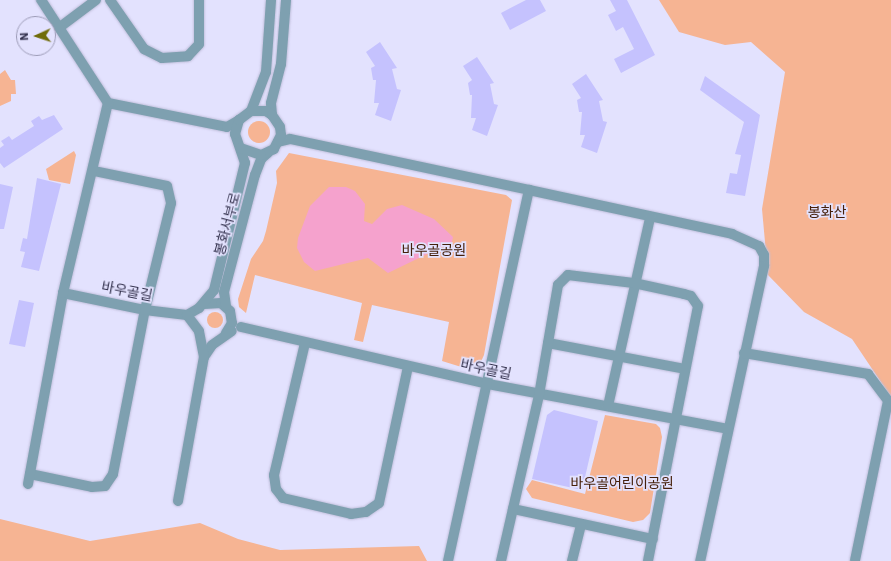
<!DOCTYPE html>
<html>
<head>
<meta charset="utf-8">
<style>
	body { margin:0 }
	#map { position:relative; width:891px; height:561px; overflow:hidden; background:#e3e2fe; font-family:"Work Sans","Noto Sans KR",sans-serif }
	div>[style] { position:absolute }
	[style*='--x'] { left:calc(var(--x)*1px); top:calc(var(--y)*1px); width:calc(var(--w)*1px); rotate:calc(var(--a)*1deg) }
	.green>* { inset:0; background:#f6b493 }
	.round { border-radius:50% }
	.water>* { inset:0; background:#f5a2cd }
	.building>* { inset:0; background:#c5c2fe }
	.roads { filter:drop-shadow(0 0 1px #c0bfdb) drop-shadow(0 0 1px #c0bfdb) }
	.minor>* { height:10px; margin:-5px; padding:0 5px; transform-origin:5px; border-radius:5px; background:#7ea0b0 }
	span { translate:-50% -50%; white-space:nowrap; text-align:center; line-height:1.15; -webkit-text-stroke:3.5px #e3e2fe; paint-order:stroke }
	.park-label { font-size:14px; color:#46200a }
	.street-label { font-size:14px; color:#34324e }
	.north { position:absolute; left:16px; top:16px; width:40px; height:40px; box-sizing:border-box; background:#e3e2fe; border:1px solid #9d9cb8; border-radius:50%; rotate:267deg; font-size:11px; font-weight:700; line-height:16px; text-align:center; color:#34324e }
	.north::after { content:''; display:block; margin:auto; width:14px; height:18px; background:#706c0a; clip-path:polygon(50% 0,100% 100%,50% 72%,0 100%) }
</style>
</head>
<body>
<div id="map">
	<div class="green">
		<i style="clip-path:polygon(659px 0,891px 0,891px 397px,852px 339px,804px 312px,768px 275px,762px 209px,785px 72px,751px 42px,725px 45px,679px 32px)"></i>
		<i style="clip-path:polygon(5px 70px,11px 80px,15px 80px,16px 94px,11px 94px,11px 101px,0 106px,0 74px)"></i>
		<i class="round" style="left:248px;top:121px;width:22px;height:22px"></i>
		<i style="clip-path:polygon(74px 151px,76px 155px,70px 184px,49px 180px,46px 169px)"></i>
		<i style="clip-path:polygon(289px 153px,506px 195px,512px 200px,484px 355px,479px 366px,471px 370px,442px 361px,449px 322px,372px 305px,363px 342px,354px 340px,362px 303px,255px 275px,246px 313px,239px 307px,238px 299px,251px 259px,263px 241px,266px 231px,277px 183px,276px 171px)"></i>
		<i class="round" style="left:207px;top:312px;width:16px;height:16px"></i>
		<i style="clip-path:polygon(605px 415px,656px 424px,660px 428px,662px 437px,650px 513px,643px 520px,633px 522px,532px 498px,526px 489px,532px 480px,585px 494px)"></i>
		<i style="clip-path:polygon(0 519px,90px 541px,200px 523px,238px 539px,280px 550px,419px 546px,427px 561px,0 561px)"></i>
	</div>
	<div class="water">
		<i style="clip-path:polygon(329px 187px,346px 187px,355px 191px,365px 204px,364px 221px,372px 224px,387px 209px,402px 205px,434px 219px,453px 237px,452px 242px,388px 273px,368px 258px,315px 271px,304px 262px,297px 248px,298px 238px,310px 206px)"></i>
	</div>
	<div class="building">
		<i style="clip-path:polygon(526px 0,540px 0,546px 11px,510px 30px,501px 13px)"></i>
		<i style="clip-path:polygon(610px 0,627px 0,655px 55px,621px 73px,614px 59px,634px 49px,623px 27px,616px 31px,608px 15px,616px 11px)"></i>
		<i style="clip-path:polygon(380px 42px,397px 68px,392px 69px,397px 89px,401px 90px,391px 121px,375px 115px,379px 103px,374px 103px,376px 80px,373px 80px,371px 68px,375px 66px,366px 52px)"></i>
		<i style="clip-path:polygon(477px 57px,494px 83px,490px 84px,494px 104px,498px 105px,487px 136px,472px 130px,476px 118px,471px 118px,472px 95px,470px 95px,468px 83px,472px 80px,463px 66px)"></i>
		<i style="clip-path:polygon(586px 74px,603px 100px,599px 101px,603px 121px,607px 122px,597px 153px,581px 147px,585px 135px,580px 135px,582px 112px,579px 112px,577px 100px,581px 98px,572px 84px)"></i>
		<i style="clip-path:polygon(705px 76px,760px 115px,745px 196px,726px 193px,730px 173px,737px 174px,741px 155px,735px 154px,744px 122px,700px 90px)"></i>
		<i style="clip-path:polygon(54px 115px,63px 129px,4px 168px,0 163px,0 148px,4px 145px,1px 141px,9px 136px,12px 140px,34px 126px,31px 121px,39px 116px,42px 120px)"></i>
		<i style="clip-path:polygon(37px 178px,61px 184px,39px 271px,21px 267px,25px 252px,20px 251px,23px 238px,27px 239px)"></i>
		<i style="clip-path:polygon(0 184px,13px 187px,4px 229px,0 229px)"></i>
		<i style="clip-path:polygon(19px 300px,34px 303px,25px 347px,9px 344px)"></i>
		<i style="clip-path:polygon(554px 410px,598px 421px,582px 490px,532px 479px,547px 415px)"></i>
	</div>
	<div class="roads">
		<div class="minor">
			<i style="--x:110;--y:0;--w:60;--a:55.2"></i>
			<i style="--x:144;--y:49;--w:20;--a:27"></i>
			<i style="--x:162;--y:58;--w:26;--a:-4"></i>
			<i style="--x:188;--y:56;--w:16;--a:-47"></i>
			<i style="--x:199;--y:44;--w:44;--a:-90"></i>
			<i style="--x:60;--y:27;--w:45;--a:-36.9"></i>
			<i style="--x:108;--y:103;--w:121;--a:11.4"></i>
			<i style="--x:227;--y:127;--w:14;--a:-30"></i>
			<i style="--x:251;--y:111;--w:42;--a:-69"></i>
			<i style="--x:266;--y:72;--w:72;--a:-86"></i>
			<i style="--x:272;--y:115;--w:12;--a:-95"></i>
			<i style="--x:271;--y:103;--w:40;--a:-75.6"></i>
			<i style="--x:281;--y:64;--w:64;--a:-85.5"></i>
			<i style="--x:278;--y:142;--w:12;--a:-14"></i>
			<i style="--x:290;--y:139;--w:244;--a:12"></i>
			<i style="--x:529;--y:190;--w:208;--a:12.2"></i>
			<i style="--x:732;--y:234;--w:30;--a:24"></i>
			<i style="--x:759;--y:246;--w:10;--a:61"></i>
			<i style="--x:764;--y:255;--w:11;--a:90"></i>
			<i style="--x:764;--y:266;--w:302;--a:102.2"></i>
			<i style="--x:63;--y:293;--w:84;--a:11.7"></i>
			<i style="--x:145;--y:310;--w:42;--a:6.8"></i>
			<i style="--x:204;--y:304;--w:17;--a:-3"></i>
			<i style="--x:221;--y:303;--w:12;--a:42"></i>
			<i style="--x:230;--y:311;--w:12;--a:81"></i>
			<i style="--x:232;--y:323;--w:12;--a:121"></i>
			<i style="--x:226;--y:306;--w:14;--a:-98"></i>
			<i style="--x:224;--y:292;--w:121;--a:-75.2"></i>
			<i style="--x:255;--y:175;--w:17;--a:-69"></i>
			<i style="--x:261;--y:159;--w:9;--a:-41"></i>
			<i style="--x:187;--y:315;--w:14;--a:-30"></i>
			<i style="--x:199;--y:308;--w:23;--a:-50"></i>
			<i style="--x:214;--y:290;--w:131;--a:-76.3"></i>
			<i style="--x:245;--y:163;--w:31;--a:-109"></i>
			<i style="--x:235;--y:134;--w:15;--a:-74"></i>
			<i style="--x:239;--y:120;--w:15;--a:-37"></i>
			<i style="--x:251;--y:111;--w:15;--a:0"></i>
			<i style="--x:266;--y:111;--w:7;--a:34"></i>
			<i style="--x:272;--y:115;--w:14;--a:56"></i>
			<i style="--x:280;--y:127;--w:8;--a:83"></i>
			<i style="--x:281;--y:135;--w:16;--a:117"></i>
			<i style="--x:274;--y:149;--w:14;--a:155"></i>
			<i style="--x:261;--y:155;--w:21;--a:-161"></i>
			<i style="--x:241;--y:327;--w:253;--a:13"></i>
			<i style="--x:488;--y:384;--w:244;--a:10.6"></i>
			<i style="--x:305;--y:343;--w:136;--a:103.2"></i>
			<i style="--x:274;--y:475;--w:14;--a:82"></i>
			<i style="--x:276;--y:489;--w:11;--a:52"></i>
			<i style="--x:283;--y:498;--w:70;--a:13.2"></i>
			<i style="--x:351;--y:514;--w:15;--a:-8"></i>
			<i style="--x:366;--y:512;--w:16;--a:-35"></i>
			<i style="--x:379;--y:503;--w:139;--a:-78"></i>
			<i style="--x:548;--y:343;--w:139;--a:10.7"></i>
			<i style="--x:744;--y:353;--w:126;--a:9.6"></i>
			<i style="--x:868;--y:374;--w:34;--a:53"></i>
			<i style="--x:888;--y:401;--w:163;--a:101.7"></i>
			<i style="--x:204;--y:357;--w:14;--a:-56"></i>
			<i style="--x:212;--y:345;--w:24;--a:-35"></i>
			<i style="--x:608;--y:406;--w:193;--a:-77.4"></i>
			<i style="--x:30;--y:474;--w:63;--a:11.8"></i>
			<i style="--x:92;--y:487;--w:13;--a:-4"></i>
			<i style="--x:105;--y:486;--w:14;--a:-56"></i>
			<i style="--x:113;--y:474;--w:167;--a:-79"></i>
			<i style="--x:145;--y:310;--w:110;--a:-76.3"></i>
			<i style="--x:171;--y:203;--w:17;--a:-103"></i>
			<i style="--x:167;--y:186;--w:75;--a:-168.4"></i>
			<i style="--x:28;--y:484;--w:194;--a:-79.6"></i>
			<i style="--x:63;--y:293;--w:195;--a:-76.7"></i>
			<i style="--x:108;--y:103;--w:123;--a:-123"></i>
			<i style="--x:178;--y:501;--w:146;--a:-79.8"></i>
			<i style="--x:204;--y:357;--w:26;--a:-101"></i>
			<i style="--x:199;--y:331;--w:20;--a:-127"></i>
			<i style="--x:513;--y:509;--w:143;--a:12.1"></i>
			<i style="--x:448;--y:561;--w:380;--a:-77.7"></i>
			<i style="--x:501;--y:561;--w:170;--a:-77.1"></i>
			<i style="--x:539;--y:395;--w:112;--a:-80.2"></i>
			<i style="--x:558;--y:285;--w:14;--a:-45"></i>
			<i style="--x:568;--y:275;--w:66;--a:6.9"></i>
			<i style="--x:634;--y:283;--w:51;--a:12.4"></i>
			<i style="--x:684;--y:294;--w:7;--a:16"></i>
			<i style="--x:691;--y:296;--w:12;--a:55"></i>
			<i style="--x:698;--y:306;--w:260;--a:101.1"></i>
			<i style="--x:572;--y:561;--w:38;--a:-76"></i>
		</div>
	</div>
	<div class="park-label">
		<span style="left:827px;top:212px">봉화산</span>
		<span style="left:434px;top:250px">바우골공원</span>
		<span style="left:622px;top:483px">바우골어린이공원</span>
	</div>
	<div class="street-label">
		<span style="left:227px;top:224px;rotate:-75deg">봉화서부로</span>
		<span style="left:127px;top:291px;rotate:11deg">바우골길</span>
		<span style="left:486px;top:369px;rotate:12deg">바우골길</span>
	</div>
	<div class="north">N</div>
</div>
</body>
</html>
